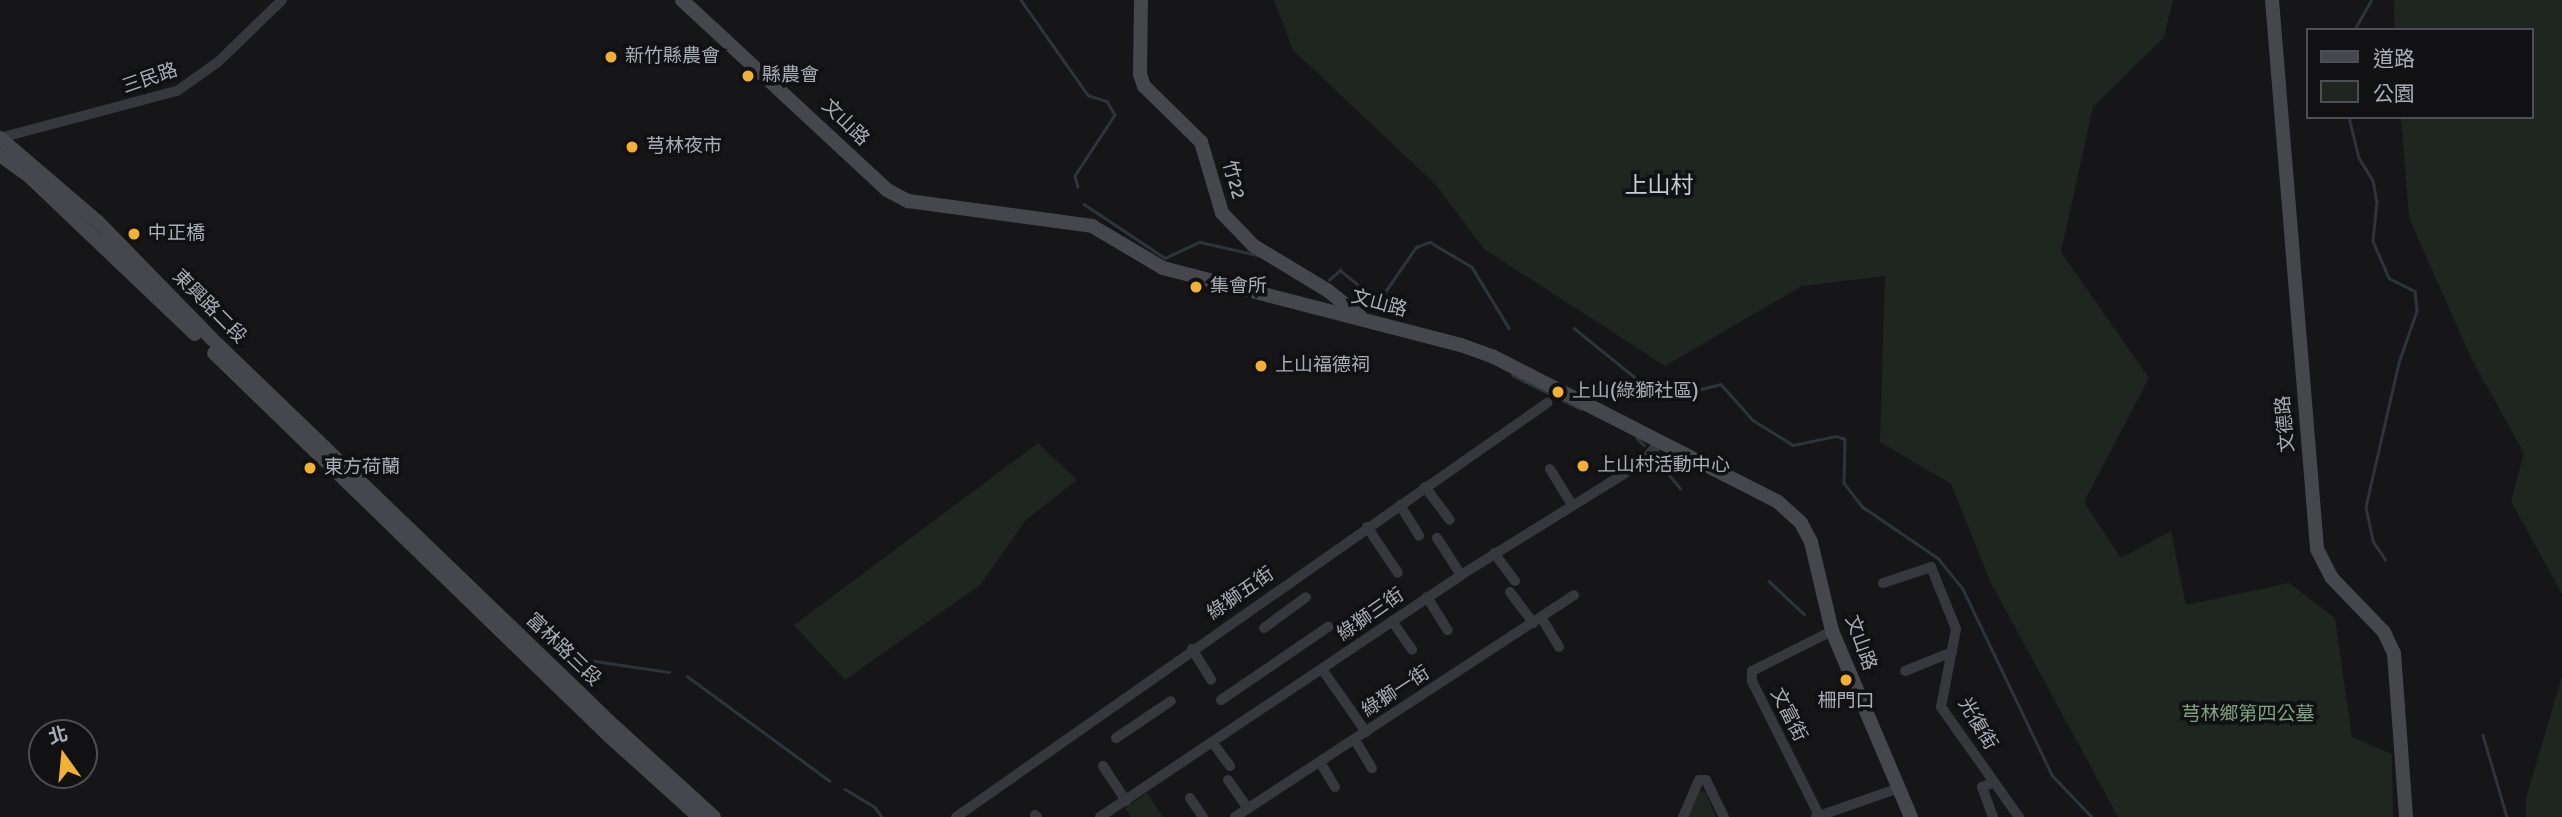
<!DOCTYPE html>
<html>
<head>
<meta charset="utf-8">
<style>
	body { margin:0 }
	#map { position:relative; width:2562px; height:817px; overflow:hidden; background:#161618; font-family:Signika,"Noto Sans TC",sans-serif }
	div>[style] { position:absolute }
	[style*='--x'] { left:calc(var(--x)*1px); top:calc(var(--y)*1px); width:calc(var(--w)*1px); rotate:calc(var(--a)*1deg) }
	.green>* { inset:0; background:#1e261f }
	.stream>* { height:2.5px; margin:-1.25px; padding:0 1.25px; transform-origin:1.25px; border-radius:1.25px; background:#2c353c }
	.street>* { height:10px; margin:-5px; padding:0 5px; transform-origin:5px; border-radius:5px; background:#37383d }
	.secondary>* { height:14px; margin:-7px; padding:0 7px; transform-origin:7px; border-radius:7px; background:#45474d }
	.dots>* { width:19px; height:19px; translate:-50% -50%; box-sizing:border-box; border:4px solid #111113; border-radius:50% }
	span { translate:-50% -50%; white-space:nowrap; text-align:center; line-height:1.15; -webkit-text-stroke:7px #111113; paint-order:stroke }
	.poi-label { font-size:19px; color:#a8adb8 }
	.left { translate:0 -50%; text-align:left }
	.street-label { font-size:19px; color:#a8adb8 }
	.park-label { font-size:19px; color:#7fa381 }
	.quarter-label { font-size:23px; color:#c9ccd4 }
	.legend { position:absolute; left:2306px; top:28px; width:228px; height:91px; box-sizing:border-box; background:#111113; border:2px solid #4d4f55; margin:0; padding:9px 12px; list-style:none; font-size:21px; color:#a8adb8 }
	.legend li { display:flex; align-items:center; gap:14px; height:35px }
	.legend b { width:35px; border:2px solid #4d4f55 }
	.north { position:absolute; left:28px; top:719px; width:70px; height:70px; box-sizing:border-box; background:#111113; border:2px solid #4d4f55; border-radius:50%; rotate:345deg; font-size:19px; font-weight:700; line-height:28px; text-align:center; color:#a8adb8 }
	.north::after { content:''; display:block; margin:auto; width:24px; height:32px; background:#f2b134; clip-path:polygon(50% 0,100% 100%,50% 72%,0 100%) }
</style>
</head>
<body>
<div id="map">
	<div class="green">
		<i style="clip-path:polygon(1274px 0,2173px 0,2164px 37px,2093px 107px,2061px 252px,2149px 378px,2084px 502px,2121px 558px,2171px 531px,2186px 605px,2289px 583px,2335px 618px,2352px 737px,2392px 754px,2393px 817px,2118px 817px,1990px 581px,1951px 484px,1880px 442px,1885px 276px,1802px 286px,1665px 366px,1484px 249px,1436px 185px,1293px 50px)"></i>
		<i style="clip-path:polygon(2394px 0,2562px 0,2562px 594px,2511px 501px,2524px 453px,2472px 360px,2409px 218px,2401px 117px,2532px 117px,2532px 30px,2395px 30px)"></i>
		<i style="clip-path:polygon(1038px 443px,1077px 480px,1026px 520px,980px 585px,845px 680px,794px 625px)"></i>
		<i style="clip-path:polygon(2562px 676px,2562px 817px,2526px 817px,2526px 798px)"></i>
		<i style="clip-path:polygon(1700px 791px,1706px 793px,1716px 817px,1688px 817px)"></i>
		<i style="clip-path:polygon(1147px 793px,1163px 817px,1131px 817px,1125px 808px)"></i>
	</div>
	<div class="stream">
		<i style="--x:1021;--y:0;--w:116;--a:54.8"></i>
		<i style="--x:1088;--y:95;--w:20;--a:18"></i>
		<i style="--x:1107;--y:101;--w:16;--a:60"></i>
		<i style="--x:1115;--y:115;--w:73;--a:123.3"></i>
		<i style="--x:1075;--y:176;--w:11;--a:75"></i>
		<i style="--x:2354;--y:30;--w:34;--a:-60"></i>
		<i style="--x:2349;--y:117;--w:42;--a:76.3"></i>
		<i style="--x:2359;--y:158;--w:26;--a:58"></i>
		<i style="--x:2373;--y:180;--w:22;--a:80"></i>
		<i style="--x:2377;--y:202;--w:39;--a:96"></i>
		<i style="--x:2373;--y:241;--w:40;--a:66.6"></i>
		<i style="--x:2389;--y:278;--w:29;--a:27"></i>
		<i style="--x:2415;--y:291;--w:20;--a:84"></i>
		<i style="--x:2417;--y:311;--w:55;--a:109.1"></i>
		<i style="--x:2399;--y:363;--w:148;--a:102.9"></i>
		<i style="--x:2366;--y:507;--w:35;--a:78"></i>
		<i style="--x:2373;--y:541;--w:22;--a:56"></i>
		<i style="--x:1084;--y:204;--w:97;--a:33.7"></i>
		<i style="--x:1165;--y:258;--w:38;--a:-25"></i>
		<i style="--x:1200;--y:242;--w:58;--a:12.8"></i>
		<i style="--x:1329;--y:280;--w:15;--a:-42"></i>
		<i style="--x:1340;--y:270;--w:41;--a:39.1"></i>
		<i style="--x:1372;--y:296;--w:14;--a:-17"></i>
		<i style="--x:1385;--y:292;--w:55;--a:-55.4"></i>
		<i style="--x:1416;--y:247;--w:15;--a:-20"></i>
		<i style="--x:1430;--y:242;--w:49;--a:30.8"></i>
		<i style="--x:1472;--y:267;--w:71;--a:58.8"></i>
		<i style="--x:1574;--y:328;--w:87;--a:39"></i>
		<i style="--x:1642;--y:383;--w:36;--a:19"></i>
		<i style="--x:1676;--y:395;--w:46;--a:-13.7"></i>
		<i style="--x:1721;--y:384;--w:48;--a:48.4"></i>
		<i style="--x:1753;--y:420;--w:47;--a:32"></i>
		<i style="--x:1793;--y:445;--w:44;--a:-11.8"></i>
		<i style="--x:1836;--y:436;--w:9;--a:18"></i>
		<i style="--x:1845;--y:439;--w:44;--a:91.3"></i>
		<i style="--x:1844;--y:483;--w:31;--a:52"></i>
		<i style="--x:1863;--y:507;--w:91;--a:34.2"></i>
		<i style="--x:1938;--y:558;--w:40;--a:51"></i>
		<i style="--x:1963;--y:589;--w:206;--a:64.4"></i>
		<i style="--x:2052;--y:775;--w:58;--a:46.4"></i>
		<i style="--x:1512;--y:375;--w:77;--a:26.2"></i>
		<i style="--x:1637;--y:438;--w:10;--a:45"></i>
		<i style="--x:1653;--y:455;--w:43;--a:50.7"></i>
		<i style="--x:1769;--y:581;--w:48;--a:43.3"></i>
		<i style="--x:575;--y:658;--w:95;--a:8.5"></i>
		<i style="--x:687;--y:676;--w:177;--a:36.3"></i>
		<i style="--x:2483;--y:735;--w:85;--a:73.7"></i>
		<i style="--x:845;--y:789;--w:35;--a:31"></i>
		<i style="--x:875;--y:807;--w:12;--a:55"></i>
	</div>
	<div class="street">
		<i style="--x:0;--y:138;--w:183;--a:-14.9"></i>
		<i style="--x:177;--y:91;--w:50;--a:-35.3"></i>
		<i style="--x:218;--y:62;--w:89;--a:-44.1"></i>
		<i style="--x:1550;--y:469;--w:42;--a:58.6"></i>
		<i style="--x:1425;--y:487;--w:41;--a:52.9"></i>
		<i style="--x:1400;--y:505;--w:36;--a:58"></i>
		<i style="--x:1367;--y:527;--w:55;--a:56"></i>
		<i style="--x:1437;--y:538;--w:44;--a:57"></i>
		<i style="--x:1494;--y:553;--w:35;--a:53"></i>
		<i style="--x:1883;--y:583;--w:51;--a:-18.4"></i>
		<i style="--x:1931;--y:567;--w:67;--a:68"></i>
		<i style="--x:1956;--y:629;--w:79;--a:100.9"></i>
		<i style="--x:1941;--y:707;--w:135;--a:54.7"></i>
		<i style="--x:1510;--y:592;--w:39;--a:53"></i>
		<i style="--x:1427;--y:597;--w:39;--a:58"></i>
		<i style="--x:1541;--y:617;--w:35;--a:59"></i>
		<i style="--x:1392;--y:621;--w:35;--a:55"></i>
		<i style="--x:1264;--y:628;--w:52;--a:-36.4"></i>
		<i style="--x:1192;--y:649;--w:36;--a:58"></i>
		<i style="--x:1322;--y:669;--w:77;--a:55.1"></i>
		<i style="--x:1905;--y:671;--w:51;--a:-22"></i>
		<i style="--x:1221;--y:700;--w:130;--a:-34.3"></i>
		<i style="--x:1116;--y:738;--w:66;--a:-33.9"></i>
		<i style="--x:1355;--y:740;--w:33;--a:59"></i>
		<i style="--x:1212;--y:742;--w:30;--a:53"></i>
		<i style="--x:1320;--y:762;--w:29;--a:59"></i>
		<i style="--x:1103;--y:766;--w:42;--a:56.7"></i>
		<i style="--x:1228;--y:780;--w:35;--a:55"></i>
		<i style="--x:1992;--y:783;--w:11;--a:158"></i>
		<i style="--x:1982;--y:787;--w:32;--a:70"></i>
		<i style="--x:1190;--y:798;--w:23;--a:56"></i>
		<i style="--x:1035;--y:815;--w:3;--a:45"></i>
		<i style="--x:956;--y:817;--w:722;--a:-35.01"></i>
		<i style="--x:1100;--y:817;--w:435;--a:-33.8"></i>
		<i style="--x:1461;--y:575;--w:214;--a:-31.8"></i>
		<i style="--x:1643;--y:462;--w:27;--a:-51"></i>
		<i style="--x:1235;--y:817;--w:405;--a:-33.2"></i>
		<i style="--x:1683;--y:817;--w:40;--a:-66.6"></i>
		<i style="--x:1699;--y:780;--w:7;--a:0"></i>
		<i style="--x:1706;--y:780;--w:41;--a:64.1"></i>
		<i style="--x:1816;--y:817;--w:88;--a:-19.3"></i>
		<i style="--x:1820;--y:817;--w:152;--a:-116.6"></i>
		<i style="--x:1752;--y:681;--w:10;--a:-90"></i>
		<i style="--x:1752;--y:671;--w:89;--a:-26.6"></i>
	</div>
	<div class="secondary">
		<i style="--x:682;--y:0;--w:280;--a:42.8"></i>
		<i style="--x:887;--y:190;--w:24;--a:28"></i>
		<i style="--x:908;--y:201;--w:186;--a:7.7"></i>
		<i style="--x:1092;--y:226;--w:82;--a:30.6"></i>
		<i style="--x:1163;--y:268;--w:308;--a:14.5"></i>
		<i style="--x:1461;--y:345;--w:33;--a:20"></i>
		<i style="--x:1492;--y:356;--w:321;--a:27"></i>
		<i style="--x:1778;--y:502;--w:31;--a:42"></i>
		<i style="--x:1801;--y:523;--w:21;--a:62"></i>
		<i style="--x:1811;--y:542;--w:91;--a:76.7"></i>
		<i style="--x:1832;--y:631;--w:202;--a:67"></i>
		<i style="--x:1141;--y:0;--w:74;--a:90.8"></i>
		<i style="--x:1140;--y:74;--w:13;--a:72"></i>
		<i style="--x:1144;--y:86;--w:80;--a:44.5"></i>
		<i style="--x:1201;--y:142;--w:74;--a:73.5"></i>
		<i style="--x:1222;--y:213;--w:46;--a:45.9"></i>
		<i style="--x:1254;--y:246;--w:85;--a:31.1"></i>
		<i style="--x:1327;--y:290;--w:43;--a:38.5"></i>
		<i style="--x:2272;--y:0;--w:551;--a:85.31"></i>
		<i style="--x:2317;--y:549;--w:31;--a:63"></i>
		<i style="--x:2331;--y:577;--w:76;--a:46.1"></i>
		<i style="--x:2384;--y:632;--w:23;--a:65"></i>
		<i style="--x:2394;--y:653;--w:164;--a:85.8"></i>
		<i style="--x:0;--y:138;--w:128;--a:40.6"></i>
		<i style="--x:97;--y:221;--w:165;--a:45.7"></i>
		<i style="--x:212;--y:339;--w:558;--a:43.91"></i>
		<i style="--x:614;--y:726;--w:135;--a:42.3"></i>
		<i style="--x:0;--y:155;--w:36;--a:36"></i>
		<i style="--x:29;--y:176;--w:229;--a:43.6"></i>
		<i style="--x:214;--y:353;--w:547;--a:44.11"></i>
		<i style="--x:607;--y:734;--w:124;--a:42.1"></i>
	</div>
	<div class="dots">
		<i style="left:611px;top:57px;background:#f2b134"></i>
		<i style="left:748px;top:76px;background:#f2b134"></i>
		<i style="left:632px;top:147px;background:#f2b134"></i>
		<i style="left:134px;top:234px;background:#f2b134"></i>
		<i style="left:1196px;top:287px;background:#f2b134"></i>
		<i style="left:1261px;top:366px;background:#f2b134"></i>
		<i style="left:1558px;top:392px;background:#f2b134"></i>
		<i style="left:1583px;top:466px;background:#f2b134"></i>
		<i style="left:310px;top:468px;background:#f2b134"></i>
		<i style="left:1846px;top:680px;background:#f2b134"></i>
	</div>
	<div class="poi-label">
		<span class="left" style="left:625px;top:57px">新竹縣農會</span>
		<span class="left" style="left:762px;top:76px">縣農會</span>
		<span class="left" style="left:646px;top:147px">芎林夜市</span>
		<span class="left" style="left:148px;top:234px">中正橋</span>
		<span class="left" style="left:1210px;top:287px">集會所</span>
		<span class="left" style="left:1275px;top:366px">上山福德祠</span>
		<span class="left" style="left:1572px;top:392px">上山(綠獅社區)</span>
		<span class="left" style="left:1597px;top:466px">上山村活動中心</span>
		<span class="left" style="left:324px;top:468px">東方荷蘭</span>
		<span style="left:1846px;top:702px">柵門口</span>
	</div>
	<div class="street-label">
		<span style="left:150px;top:79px;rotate:-19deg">三民路</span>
		<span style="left:845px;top:123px;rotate:44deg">文山路</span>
		<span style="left:1233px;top:180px;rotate:75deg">竹22</span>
		<span style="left:1379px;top:304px;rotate:15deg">文山路</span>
		<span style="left:209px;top:307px;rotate:45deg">東興路二段</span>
		<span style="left:2286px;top:424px;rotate:-95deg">文德路</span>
		<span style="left:1241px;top:594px;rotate:-35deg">綠獅五街</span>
		<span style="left:1371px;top:615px;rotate:-35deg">綠獅三街</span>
		<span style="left:1860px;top:643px;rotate:70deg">文山路</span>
		<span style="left:563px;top:650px;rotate:44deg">富林路三段</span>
		<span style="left:1396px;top:692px;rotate:-33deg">綠獅一街</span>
		<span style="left:1788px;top:715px;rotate:63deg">文富街</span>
		<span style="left:1977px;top:724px;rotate:59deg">光復街</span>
	</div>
	<div class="park-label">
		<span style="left:2248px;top:715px">芎林鄉第四公墓</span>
	</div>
	<div class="quarter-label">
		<span style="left:1659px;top:186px">上山村</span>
	</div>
	<ul class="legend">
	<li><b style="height:9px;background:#45474d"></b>道路</li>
	<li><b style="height:19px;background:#1e261f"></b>公園</li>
	</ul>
	<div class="north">北</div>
</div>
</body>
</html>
